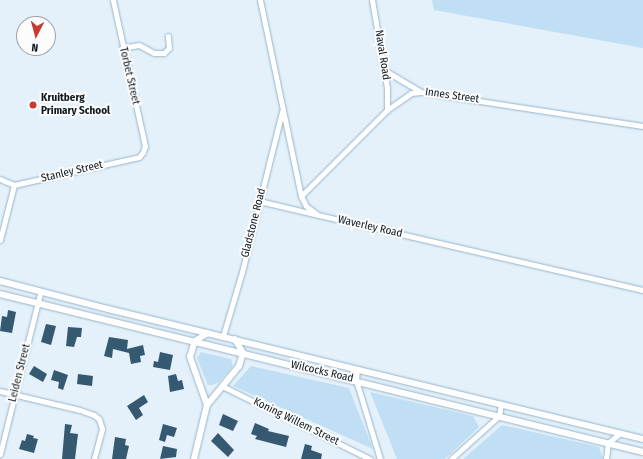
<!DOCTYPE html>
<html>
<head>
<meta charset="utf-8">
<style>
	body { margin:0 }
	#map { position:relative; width:643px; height:459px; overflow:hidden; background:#e4f1fa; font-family:"Fira Sans Condensed",sans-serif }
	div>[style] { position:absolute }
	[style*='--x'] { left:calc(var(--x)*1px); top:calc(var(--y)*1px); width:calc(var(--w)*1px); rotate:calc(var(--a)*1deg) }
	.green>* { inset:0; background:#c1dff4 }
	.building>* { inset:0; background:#345971 }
	.roads { filter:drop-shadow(0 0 1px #96b5cc) drop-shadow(0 0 1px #96b5cc) }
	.minor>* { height:5px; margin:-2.5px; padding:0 2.5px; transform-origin:2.5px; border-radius:2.5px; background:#fff }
	.tertiary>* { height:6px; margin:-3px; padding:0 3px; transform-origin:3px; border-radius:3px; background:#fff }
	.dots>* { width:11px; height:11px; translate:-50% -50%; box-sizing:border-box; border:2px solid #fcfcfc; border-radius:50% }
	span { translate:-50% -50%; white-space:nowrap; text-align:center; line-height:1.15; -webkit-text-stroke:4px #fcfcfc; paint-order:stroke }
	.street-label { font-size:11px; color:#0d1921 }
	.poi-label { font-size:11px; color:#0d1921; font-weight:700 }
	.left { translate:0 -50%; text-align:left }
	.north { position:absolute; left:16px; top:16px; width:40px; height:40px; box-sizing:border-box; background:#fcfcfc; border:1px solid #9ca1a4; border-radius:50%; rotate:186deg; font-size:11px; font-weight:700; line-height:16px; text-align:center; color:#0d1921 }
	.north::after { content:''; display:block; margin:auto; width:14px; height:18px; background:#c73a2f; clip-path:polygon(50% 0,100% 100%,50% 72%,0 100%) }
</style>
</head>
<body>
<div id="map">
	<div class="green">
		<i style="clip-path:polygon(432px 0,643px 0,643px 48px,434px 10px)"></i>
		<i style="clip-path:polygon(201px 352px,231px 359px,233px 366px,219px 382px,213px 385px,208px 385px,197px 358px)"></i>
		<i style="clip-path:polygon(251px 366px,349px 388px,373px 449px,233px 386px)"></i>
		<i style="clip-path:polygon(370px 392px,473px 416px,479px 427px,445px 459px,397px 459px)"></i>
		<i style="clip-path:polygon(502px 425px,599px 447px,603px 459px,463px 459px)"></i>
	</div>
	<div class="building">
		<i style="clip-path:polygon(8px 310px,16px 312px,12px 333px,0 331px,2px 316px,7px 317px)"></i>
		<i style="clip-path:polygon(46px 324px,56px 326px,51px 345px,41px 342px)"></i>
		<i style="clip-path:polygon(68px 327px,82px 328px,81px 337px,77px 337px,74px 347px,66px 346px)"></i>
		<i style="clip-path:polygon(109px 337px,128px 340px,127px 349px,143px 345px,145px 355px,140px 356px,141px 362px,131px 364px,129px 353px,113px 349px,112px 358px,104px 356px)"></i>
		<i style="clip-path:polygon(160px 352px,173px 355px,170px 370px,153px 367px,154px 361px,158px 362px)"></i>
		<i style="clip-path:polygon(34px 366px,47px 374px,43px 382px,29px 374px)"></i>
		<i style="clip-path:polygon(54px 370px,68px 375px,63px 390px,58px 388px,59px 382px,51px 380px)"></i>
		<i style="clip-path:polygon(78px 374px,93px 376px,92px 386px,77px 384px)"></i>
		<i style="clip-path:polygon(176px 374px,178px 381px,182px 380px,184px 389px,170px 392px,168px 376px)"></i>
		<i style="clip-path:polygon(144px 395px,148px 402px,139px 408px,143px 415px,136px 420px,127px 406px)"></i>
		<i style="clip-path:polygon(223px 414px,238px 421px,233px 431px,219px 425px)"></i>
		<i style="clip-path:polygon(255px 423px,269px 429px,268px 431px,289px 436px,286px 447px,255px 439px,257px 436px,251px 434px)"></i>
		<i style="clip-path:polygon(65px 424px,72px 425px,70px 433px,78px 434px,75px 459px,62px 459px)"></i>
		<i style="clip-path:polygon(163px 424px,177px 428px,174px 437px,167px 435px,165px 442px,159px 440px)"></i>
		<i style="clip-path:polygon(218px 433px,234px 450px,228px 457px,211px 441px)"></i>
		<i style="clip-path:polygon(27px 434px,34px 436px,33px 438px,38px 439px,34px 453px,19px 449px,22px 440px,25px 441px)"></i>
		<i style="clip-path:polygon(115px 437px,126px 439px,125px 445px,129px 446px,126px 459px,112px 459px)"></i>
		<i style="clip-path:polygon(305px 444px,312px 446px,311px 450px,322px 454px,321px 459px,301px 459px)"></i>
		<i style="clip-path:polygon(163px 446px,177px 449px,176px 457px,160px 459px)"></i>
	</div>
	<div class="roads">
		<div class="minor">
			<i style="--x:260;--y:0;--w:200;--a:78.2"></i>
			<i style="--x:301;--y:196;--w:11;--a:63"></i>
			<i style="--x:306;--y:206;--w:15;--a:37"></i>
			<i style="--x:318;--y:215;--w:334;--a:13"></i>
			<i style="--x:372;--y:0;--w:89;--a:80.3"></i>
			<i style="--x:387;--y:88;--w:22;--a:90"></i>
			<i style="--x:122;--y:48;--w:17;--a:-10"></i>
			<i style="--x:139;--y:45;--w:17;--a:28"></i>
			<i style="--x:154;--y:53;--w:10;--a:0"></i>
			<i style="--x:164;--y:53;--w:7;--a:-45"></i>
			<i style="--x:169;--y:48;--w:12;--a:-95"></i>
			<i style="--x:384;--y:70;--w:43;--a:30.7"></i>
			<i style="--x:0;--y:179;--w:15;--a:23"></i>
			<i style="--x:14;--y:185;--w:128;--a:-12.6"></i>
			<i style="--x:139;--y:157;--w:6;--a:-51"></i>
			<i style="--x:143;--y:152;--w:6;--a:-72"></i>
			<i style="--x:145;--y:146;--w:149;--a:-102.4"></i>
			<i style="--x:301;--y:196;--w:122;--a:-45"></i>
			<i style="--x:387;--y:110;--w:29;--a:-35"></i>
			<i style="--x:411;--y:93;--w:10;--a:-6"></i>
			<i style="--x:421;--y:92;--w:225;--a:8.7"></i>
			<i style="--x:259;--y:201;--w:57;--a:13.3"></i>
			<i style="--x:0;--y:240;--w:57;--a:-75.7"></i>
			<i style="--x:223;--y:336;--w:67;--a:-73.5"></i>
			<i style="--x:242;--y:272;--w:166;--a:-76"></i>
			<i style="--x:357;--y:369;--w:11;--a:95"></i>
			<i style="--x:356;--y:380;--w:83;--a:73.1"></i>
			<i style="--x:222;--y:386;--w:165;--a:26.3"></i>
			<i style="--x:0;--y:391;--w:82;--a:13.4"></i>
			<i style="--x:80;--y:410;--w:15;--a:20"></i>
			<i style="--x:94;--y:415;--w:6;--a:39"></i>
			<i style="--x:99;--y:419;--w:10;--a:73"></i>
			<i style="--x:102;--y:429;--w:31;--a:105"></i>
			<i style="--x:0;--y:454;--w:166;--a:-76"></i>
			<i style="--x:451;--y:459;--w:64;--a:-41.9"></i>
			<i style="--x:499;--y:416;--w:12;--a:-81"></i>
			<i style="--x:606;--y:459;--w:16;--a:-83"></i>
			<i style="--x:608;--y:443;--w:16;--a:-40"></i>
		</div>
		<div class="tertiary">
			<i style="--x:0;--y:281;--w:112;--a:14.5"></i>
			<i style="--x:108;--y:309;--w:551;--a:13.66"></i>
			<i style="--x:0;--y:294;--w:662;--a:13.81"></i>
			<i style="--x:207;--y:405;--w:51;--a:-109.5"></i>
			<i style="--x:190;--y:357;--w:17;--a:-73"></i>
			<i style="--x:195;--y:341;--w:15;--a:-32"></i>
			<i style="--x:194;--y:459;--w:56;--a:-76.5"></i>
			<i style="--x:207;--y:405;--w:50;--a:-50.6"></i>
			<i style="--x:239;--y:366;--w:14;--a:-73"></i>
			<i style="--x:243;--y:353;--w:16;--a:-120"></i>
		</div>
	</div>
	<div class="dots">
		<i style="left:33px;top:105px;background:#c73a2f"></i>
	</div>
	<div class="street-label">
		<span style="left:382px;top:55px;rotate:81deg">Naval Road</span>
		<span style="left:129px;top:76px;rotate:77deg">Torbet Street</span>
		<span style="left:452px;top:96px;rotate:8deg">Innes Street</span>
		<span style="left:72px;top:172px;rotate:-13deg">Stanley Street</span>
		<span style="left:254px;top:223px;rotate:-76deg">Gladstone Road</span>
		<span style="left:370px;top:227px;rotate:13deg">Waverley Road</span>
		<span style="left:322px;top:372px;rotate:13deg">Wilcocks Road</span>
		<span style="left:20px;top:373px;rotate:-76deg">Leiden Street</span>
		<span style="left:296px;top:422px;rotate:26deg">Koning Willem Street</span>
	</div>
	<div class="poi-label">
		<span class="left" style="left:41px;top:105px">Kruitberg<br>Primary School</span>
	</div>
	<div class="north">N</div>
</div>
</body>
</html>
